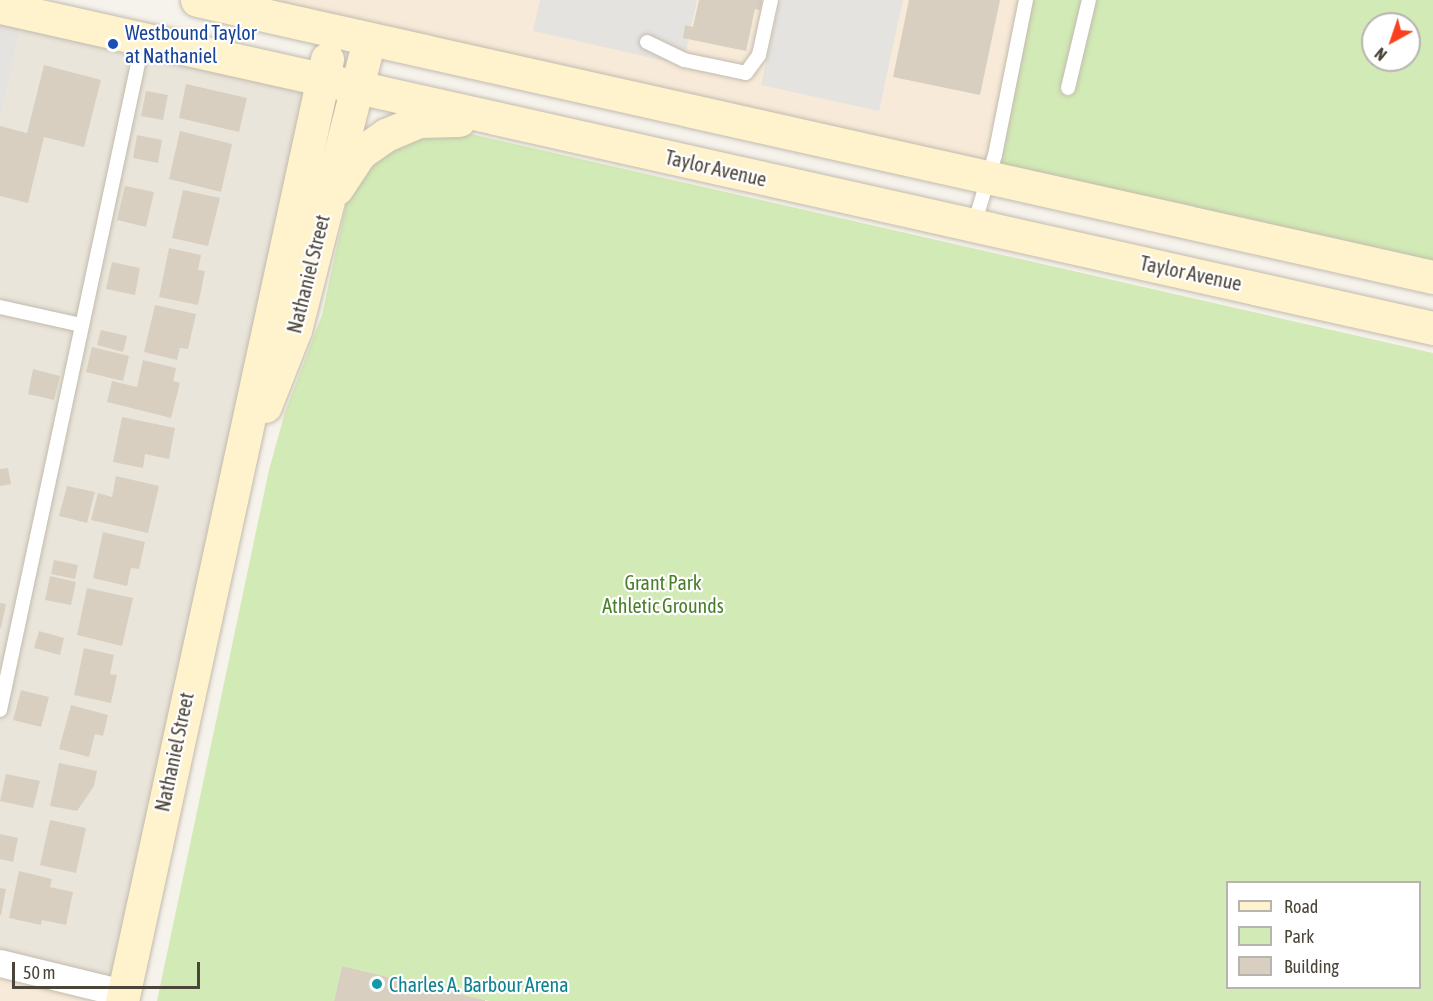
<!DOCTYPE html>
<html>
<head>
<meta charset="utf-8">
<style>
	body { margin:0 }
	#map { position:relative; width:1433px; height:1001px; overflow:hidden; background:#f6f3ec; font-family:"Asap Condensed",sans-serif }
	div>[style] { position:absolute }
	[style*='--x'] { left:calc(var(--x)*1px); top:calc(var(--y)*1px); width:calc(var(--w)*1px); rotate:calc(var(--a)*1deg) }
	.residential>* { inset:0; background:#eae5da }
	.commercial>* { inset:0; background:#f7ead8 }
	.green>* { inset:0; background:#d2eab5 }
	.parking>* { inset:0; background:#e5e3e0 }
	.building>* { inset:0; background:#d8cfc1 }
	.roads { filter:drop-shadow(0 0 2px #c2bbae) drop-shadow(0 0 2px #c2bbae) }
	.lane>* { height:14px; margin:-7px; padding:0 7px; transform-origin:7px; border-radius:7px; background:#fff }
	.street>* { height:27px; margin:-13.5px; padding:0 13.5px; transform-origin:13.5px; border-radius:13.5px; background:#fff }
	.secondary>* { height:33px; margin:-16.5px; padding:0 16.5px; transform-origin:16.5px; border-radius:16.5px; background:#fff3cd }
	.dots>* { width:16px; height:16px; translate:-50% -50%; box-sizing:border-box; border:3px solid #fff; border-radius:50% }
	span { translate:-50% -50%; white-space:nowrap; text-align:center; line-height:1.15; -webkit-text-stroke:4.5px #fff; paint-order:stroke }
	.transit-label { font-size:20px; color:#164399 }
	.left { translate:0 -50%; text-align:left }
	.street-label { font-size:20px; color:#4b4439 }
	.park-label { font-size:20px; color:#4a7f2a }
	.culture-label { font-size:20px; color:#0d838f }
	.legend { position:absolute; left:1226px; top:881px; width:195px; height:108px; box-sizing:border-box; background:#fff; border:2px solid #b7b4b0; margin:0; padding:8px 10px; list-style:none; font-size:18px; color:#4b4439 }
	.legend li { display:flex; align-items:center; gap:12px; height:30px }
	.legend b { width:30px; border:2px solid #b7b4b0 }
	.north { position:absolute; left:1361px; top:12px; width:60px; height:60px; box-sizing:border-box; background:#fff; border:2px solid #b7b4b0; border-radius:50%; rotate:220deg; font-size:16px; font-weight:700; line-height:24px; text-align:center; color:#4b4439 }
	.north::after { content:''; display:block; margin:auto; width:21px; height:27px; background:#fc3f1d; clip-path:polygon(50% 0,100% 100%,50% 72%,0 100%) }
	.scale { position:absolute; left:12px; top:962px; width:188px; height:27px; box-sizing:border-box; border:3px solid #4b4439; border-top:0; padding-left:8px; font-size:18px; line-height:21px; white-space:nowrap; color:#4b4439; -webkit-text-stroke:4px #fff; paint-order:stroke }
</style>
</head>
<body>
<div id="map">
	<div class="residential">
		<i style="clip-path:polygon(0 7px,321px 79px,123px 993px,0 963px)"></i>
	</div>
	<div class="commercial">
		<i style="clip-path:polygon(197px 0,1028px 0,986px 177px)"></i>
		<i style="clip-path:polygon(0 963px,122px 1001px,0 1001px)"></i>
	</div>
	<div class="green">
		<i style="clip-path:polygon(evenodd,1027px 0,1433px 0,1433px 270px,986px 177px,1027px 0,1373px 24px,1409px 24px,1409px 60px,1373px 60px,1373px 24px)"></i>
		<i style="clip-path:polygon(evenodd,462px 132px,1433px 353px,1433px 1001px,489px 1001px,342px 966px,334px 1001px,157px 1001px,269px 470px,285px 412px,322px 315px,349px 191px,393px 144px,462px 132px,1228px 882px,1420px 882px,1420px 988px,1228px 988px,1228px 882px)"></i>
	</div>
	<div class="parking">
		<i style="clip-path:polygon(540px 0,697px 0,683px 65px,533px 31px)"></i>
		<i style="clip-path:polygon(780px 0,903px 0,879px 111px,761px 85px)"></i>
		<i style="clip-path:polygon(0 26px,19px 30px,1px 115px,0 115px)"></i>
	</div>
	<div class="building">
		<i style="clip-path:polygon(699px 0,762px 0,760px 10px,755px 9px,746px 51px,683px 38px,685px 25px,693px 27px)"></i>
		<i style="clip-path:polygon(909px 0,1000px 0,980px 95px,893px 77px)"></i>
		<i style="clip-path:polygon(44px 65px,101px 80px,84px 147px,44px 137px,28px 203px,0 196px,0 126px,27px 133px)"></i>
		<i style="clip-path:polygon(186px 84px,247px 98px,239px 132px,179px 118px)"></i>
		<i style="clip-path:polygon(146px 91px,168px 95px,163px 120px,141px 116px)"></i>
		<i style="clip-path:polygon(180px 131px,232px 144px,221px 192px,169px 179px)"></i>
		<i style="clip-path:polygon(137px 135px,162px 140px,158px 163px,133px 158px)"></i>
		<i style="clip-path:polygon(125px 186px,154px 192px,146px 227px,117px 220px)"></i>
		<i style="clip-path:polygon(183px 190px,220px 198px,208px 246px,172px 238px)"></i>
		<i style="clip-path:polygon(169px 248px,201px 255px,198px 270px,205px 271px,198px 305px,159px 297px)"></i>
		<i style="clip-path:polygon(112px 262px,140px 268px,135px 295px,106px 289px)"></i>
		<i style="clip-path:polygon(155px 305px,196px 314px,188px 349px,180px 348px,177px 360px,144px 352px)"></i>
		<i style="clip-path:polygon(101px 330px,127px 336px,123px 352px,97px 345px)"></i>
		<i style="clip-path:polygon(92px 347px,129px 356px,123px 381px,86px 372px)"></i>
		<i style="clip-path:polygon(143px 360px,176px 368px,173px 381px,180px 383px,171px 418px,107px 402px,112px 381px,137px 387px)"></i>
		<i style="clip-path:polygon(33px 369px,60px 376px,54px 400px,28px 394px)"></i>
		<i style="clip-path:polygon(122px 417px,175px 428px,169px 459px,145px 454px,143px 468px,113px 462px)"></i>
		<i style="clip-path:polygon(8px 468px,11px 484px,0 486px,0 469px)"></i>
		<i style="clip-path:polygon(116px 476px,159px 486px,148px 533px,91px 520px,98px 493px,112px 497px)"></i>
		<i style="clip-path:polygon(67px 486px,95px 492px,87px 523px,59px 516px)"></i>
		<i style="clip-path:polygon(103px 532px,145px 542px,139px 569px,131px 568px,127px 586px,93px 578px)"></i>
		<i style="clip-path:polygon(54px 560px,78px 565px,75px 579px,51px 574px)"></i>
		<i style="clip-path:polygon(50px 576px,76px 582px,71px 605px,45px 600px)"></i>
		<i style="clip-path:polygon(87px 588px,133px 598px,122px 646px,77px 635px)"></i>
		<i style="clip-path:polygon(0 603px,6px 604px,1px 628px,0 628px)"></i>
		<i style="clip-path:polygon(39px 631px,64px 638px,60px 655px,34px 648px)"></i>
		<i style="clip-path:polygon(84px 648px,114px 655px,110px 674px,117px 675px,111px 703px,74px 695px)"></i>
		<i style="clip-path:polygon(21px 690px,49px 697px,41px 727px,13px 720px)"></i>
		<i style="clip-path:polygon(71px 705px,108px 715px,103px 736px,95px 734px,89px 757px,59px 749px)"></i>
		<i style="clip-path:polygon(59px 763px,97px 771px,94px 786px,77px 811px,50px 806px)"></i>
		<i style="clip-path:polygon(6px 774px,40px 781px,33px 808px,0 801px)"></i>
		<i style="clip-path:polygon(50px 820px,86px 828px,76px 873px,40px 865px)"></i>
		<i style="clip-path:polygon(0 834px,18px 838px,13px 862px,0 859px)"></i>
		<i style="clip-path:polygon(19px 871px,52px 879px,50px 887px,73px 892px,66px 925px,42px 920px,41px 925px,9px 918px)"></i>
		<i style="clip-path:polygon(0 888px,6px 889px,1px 915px,0 915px)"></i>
		<i style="clip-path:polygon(342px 966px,485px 1000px,485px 1001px,334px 1001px)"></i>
	</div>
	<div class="roads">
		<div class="lane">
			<i style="--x:647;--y:42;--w:41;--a:25.9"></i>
			<i style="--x:684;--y:60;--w:63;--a:11.8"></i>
			<i style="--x:746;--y:73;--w:22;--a:-54"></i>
			<i style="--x:759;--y:55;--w:56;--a:-77.7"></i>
			<i style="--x:1068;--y:88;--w:90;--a:-76.6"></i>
			<i style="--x:974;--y:225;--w:73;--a:-73.3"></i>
			<i style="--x:995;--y:155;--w:158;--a:-78.7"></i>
			<i style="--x:0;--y:307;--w:83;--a:12.5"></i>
			<i style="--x:0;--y:710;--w:685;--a:-77.95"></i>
		</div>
		<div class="street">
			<i style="--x:0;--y:963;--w:127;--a:13.7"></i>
		</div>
		<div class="secondary">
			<i style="--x:197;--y:0;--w:1267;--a:12.63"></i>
			<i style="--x:0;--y:7;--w:1469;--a:12.63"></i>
			<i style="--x:337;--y:188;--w:42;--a:-56.7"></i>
			<i style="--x:360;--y:153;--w:32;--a:-35"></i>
			<i style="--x:386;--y:135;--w:36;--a:-23"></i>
			<i style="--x:419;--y:121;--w:40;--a:-1.4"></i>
			<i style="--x:265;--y:406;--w:82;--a:-68.5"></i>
			<i style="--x:295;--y:330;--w:299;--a:-75.7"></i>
			<i style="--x:122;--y:1001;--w:964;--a:-77.72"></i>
		</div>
	</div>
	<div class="dots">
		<i style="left:113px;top:44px;background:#1a4fb4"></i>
		<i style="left:377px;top:984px;background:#0f9aa8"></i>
	</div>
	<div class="transit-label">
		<span class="left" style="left:125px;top:44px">Westbound Taylor<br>at Nathaniel</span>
	</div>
	<div class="street-label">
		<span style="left:716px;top:168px;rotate:13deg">Taylor Avenue</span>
		<span style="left:1191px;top:273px;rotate:12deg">Taylor Avenue</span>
		<span style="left:308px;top:274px;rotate:-76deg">Nathaniel Street</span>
		<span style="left:174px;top:752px;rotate:-78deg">Nathaniel Street</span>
	</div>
	<div class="park-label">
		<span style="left:663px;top:594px">Grant Park<br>Athletic Grounds</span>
	</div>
	<div class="culture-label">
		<span class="left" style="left:389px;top:984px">Charles A. Barbour Arena</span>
	</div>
	<ul class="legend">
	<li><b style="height:8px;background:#fff3cd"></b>Road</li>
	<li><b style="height:16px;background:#d2eab5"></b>Park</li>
	<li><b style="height:16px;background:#d8cfc1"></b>Building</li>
	</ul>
	<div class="north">N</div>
	<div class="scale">50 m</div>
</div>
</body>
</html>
